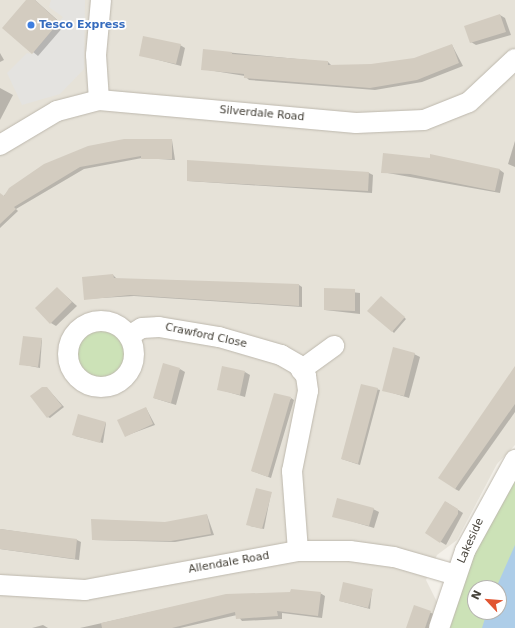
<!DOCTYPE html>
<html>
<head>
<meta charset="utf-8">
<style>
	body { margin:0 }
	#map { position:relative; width:515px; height:628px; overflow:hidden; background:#f3f0e9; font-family:"DejaVu Sans",sans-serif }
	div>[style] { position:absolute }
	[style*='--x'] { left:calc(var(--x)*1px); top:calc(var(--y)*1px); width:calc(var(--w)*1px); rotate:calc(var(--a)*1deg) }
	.residential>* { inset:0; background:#e6e2d8 }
	.green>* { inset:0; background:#cce2b7 }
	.round { border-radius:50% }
	.parking>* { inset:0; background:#e4e3e0 }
	.water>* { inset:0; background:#adcde8 }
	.shadow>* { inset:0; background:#0003 }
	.building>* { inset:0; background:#d3ccc0 }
	.roads { filter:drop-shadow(0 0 1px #bdb8ad) drop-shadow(0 0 1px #bdb8ad) }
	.street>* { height:20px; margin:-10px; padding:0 10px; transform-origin:10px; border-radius:10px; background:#fff }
	.street>.ring { margin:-10px; padding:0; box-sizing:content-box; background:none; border:20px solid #fff; border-radius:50% }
	.dots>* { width:11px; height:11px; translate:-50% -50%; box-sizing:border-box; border:2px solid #fff; border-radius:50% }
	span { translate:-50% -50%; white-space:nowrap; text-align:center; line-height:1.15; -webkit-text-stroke:3.5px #fff; paint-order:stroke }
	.shop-label { font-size:11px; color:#366cbe; font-weight:700 }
	.left { translate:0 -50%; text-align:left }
	.street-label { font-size:11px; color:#454138 }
	.north { position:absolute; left:467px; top:580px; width:40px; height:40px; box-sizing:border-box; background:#fff; border:1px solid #b5b3af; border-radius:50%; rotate:296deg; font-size:11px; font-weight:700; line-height:16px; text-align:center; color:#454138 }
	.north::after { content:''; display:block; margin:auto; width:14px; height:18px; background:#e15532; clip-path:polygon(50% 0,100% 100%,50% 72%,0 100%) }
</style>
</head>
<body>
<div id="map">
	<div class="residential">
		<i style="clip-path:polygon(0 0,515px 0,515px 445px,497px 464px,457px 540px,437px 555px,426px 580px,438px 604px,430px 628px,0 628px)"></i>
	</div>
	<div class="green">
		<i class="round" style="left:73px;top:324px;width:58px;height:58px"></i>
		<i style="clip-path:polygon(evenodd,515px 472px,515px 628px,450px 628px,473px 554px,515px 472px,475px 588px,499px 588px,499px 612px,475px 612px,475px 588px)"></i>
	</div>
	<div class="parking">
		<i style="clip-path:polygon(51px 0,85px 0,84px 69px,60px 94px,22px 105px,7px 73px,27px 53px,32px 54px,63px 17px,49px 7px)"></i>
	</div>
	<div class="water">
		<i style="clip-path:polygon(515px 545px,515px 628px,482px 628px,487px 612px,499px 612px,499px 588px,496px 588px)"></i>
	</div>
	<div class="shadow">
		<i style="clip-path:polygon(27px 0,35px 0,64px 26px,38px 56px,3px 28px)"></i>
		<i style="clip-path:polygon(500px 15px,505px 18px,511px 35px,476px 45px,471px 42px)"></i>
		<i style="clip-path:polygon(180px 45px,185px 48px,181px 66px,140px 55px)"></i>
		<i style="clip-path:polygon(452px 45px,463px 66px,422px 82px,375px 90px,249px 80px,245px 76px,202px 69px,204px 50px,328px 62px,332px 66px,371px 65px,414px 59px)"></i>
		<i style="clip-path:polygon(0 53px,4px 60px,0 62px)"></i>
		<i style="clip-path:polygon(0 88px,13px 95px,0 120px)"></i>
		<i style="clip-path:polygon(124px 140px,172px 140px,175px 160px,142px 158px,84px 169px,16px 209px,18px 211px,0 228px,0 200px,10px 189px)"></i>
		<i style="clip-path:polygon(515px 141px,515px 167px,508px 164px)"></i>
		<i style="clip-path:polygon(431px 155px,500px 170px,504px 173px,500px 193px,382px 172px,430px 159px)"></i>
		<i style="clip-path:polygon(369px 173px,373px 175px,372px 193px,188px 181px)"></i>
		<i style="clip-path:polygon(113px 275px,117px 279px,299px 285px,302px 287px,302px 307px,134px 296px,85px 299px)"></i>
		<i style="clip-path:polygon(57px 288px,77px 306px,56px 326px,51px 323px)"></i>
		<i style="clip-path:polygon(325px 289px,360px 293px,360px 314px,325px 310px)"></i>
		<i style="clip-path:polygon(383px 299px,406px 319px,394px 333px,392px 331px)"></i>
		<i style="clip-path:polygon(42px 339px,40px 368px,20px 364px)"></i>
		<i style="clip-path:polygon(414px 354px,420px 357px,409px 398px,383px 390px)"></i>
		<i style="clip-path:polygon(180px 369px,185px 372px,176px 405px,154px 398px)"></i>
		<i style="clip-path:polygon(515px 371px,515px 412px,459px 491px,455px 489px)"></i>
		<i style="clip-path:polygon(245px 372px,250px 375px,245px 397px,218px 389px)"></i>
		<i style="clip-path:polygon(362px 385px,380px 390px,360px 465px,342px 459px)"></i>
		<i style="clip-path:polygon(47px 388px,64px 407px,50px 418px,48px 417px)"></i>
		<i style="clip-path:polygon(291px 398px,294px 400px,271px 478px,255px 472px,252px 471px)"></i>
		<i style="clip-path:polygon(146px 408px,155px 425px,125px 436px)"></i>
		<i style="clip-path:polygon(106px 423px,103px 443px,75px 436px)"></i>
		<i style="clip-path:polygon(271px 493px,264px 529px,250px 526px)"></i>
		<i style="clip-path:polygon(446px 502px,463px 513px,446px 545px,426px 533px)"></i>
		<i style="clip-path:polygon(373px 509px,379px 512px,374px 528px,334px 516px)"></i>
		<i style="clip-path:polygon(207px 515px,214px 535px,175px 542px,93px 540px)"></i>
		<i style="clip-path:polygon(0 529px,77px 540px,81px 542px,79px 560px,0 549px)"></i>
		<i style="clip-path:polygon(372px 590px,370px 609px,340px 601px)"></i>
		<i style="clip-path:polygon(320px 593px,325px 596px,322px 618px,282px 613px,282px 619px,242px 621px,237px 615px,180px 628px,80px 628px,226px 595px)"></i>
		<i style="clip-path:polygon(415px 606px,436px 615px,431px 628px,407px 628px)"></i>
		<i style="clip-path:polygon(43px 625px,48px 628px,32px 628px)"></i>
	</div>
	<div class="building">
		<i style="clip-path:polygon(26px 0,35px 0,59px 22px,32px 54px,2px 28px)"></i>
		<i style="clip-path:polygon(500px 14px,506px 32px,470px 43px,464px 26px)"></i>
		<i style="clip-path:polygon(143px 36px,181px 44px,176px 64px,139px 56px)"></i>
		<i style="clip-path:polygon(452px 44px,459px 63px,417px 80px,370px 88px,244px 78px,244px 74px,201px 70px,203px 49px,232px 52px,232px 54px,328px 61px,328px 65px,371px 64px,414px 58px)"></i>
		<i style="clip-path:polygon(124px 139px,172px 139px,172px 159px,141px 159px,141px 156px,80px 167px,14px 207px,16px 209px,0 224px,0 193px,4px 196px,9px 188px,44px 164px,88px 146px)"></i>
		<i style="clip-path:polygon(383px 153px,430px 158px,430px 154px,500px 169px,495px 191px,410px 174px,381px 173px)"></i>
		<i style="clip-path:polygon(187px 160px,369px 172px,368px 191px,187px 181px)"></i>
		<i style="clip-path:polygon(113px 274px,114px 278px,299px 284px,299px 306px,130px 295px,84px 300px,82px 277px)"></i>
		<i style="clip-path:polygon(57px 287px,72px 302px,50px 324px,35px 308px)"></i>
		<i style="clip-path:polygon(324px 288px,355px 289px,355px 311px,324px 310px)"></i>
		<i style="clip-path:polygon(381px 296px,405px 317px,392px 332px,367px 311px)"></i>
		<i style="clip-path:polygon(23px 336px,42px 338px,38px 367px,19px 365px)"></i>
		<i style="clip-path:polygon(393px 347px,415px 353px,404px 396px,382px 391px)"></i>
		<i style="clip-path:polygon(163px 363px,180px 368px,171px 403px,153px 398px)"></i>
		<i style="clip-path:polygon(222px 366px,245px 371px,240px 395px,217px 390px)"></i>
		<i style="clip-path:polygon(515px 366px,515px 404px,455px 489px,438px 478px)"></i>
		<i style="clip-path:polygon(361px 384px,378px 388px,358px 464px,341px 459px)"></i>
		<i style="clip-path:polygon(42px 387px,47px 387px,62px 406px,47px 418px,30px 396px)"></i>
		<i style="clip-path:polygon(274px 393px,291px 397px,268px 477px,251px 471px)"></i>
		<i style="clip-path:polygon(146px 407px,153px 424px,125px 437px,117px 420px)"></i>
		<i style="clip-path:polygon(78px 414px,106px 422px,100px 443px,72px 435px)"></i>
		<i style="clip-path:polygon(256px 488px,272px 492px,262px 529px,246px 525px)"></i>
		<i style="clip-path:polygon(337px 498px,374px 508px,369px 526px,332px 517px)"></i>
		<i style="clip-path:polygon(445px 501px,458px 509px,458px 514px,440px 543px,425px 533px)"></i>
		<i style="clip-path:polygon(207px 514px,211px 534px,171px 541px,92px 540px,91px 519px,165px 522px)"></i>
		<i style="clip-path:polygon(0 529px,77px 539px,75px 559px,0 549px)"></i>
		<i style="clip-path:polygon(343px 582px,373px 589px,368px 608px,339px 601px)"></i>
		<i style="clip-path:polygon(291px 589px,321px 592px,318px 616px,277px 611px,278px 616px,236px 619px,235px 612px,172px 628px,102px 628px,101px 623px,226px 594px,290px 592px)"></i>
		<i style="clip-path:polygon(414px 605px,431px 611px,425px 628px,406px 628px)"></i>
	</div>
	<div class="roads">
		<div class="street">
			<i style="--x:99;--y:100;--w:45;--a:-93.8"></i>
			<i style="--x:96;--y:55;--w:55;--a:-84.8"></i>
			<i style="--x:0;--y:145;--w:66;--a:-30.8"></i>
			<i style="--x:57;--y:111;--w:43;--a:-14.7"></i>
			<i style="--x:99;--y:100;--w:258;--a:5.1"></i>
			<i style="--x:356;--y:123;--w:68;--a:-2.5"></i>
			<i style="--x:424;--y:120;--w:48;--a:-21.8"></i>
			<i style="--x:469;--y:102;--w:63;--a:-43.1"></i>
			<i class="ring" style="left:68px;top:321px;width:46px;height:46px"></i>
			<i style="--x:129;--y:336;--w:15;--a:-32"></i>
			<i style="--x:142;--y:328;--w:17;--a:-3"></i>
			<i style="--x:159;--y:327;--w:61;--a:9.5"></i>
			<i style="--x:219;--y:337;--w:65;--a:16.2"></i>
			<i style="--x:281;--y:355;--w:20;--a:30"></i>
			<i style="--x:298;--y:365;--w:14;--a:54"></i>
			<i style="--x:306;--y:376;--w:15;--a:82"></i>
			<i style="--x:308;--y:391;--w:82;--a:101.3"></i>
			<i style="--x:292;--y:471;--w:80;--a:85.7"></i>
			<i style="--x:301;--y:370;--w:41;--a:-36"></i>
			<i style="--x:0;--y:585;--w:85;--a:3.4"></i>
			<i style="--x:85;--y:590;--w:217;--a:-10.4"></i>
			<i style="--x:298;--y:551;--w:52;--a:0"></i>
			<i style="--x:350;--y:551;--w:44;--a:7.8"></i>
			<i style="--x:394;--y:557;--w:65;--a:16.2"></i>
			<i style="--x:439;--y:628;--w:81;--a:-71.3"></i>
			<i style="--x:465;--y:551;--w:104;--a:-61.2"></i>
		</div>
	</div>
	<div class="dots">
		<i style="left:31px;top:25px;background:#3f7fe0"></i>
	</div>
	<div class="shop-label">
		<span class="left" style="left:39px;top:25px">Tesco Express</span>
	</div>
	<div class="street-label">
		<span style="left:262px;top:114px;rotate:5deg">Silverdale Road</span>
		<span style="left:206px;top:336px;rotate:12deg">Crawford Close</span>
		<span style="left:471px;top:541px;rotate:-66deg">Lakeside</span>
		<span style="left:229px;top:563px;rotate:-10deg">Allendale Road</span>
	</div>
	<div class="north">N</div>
</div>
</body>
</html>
